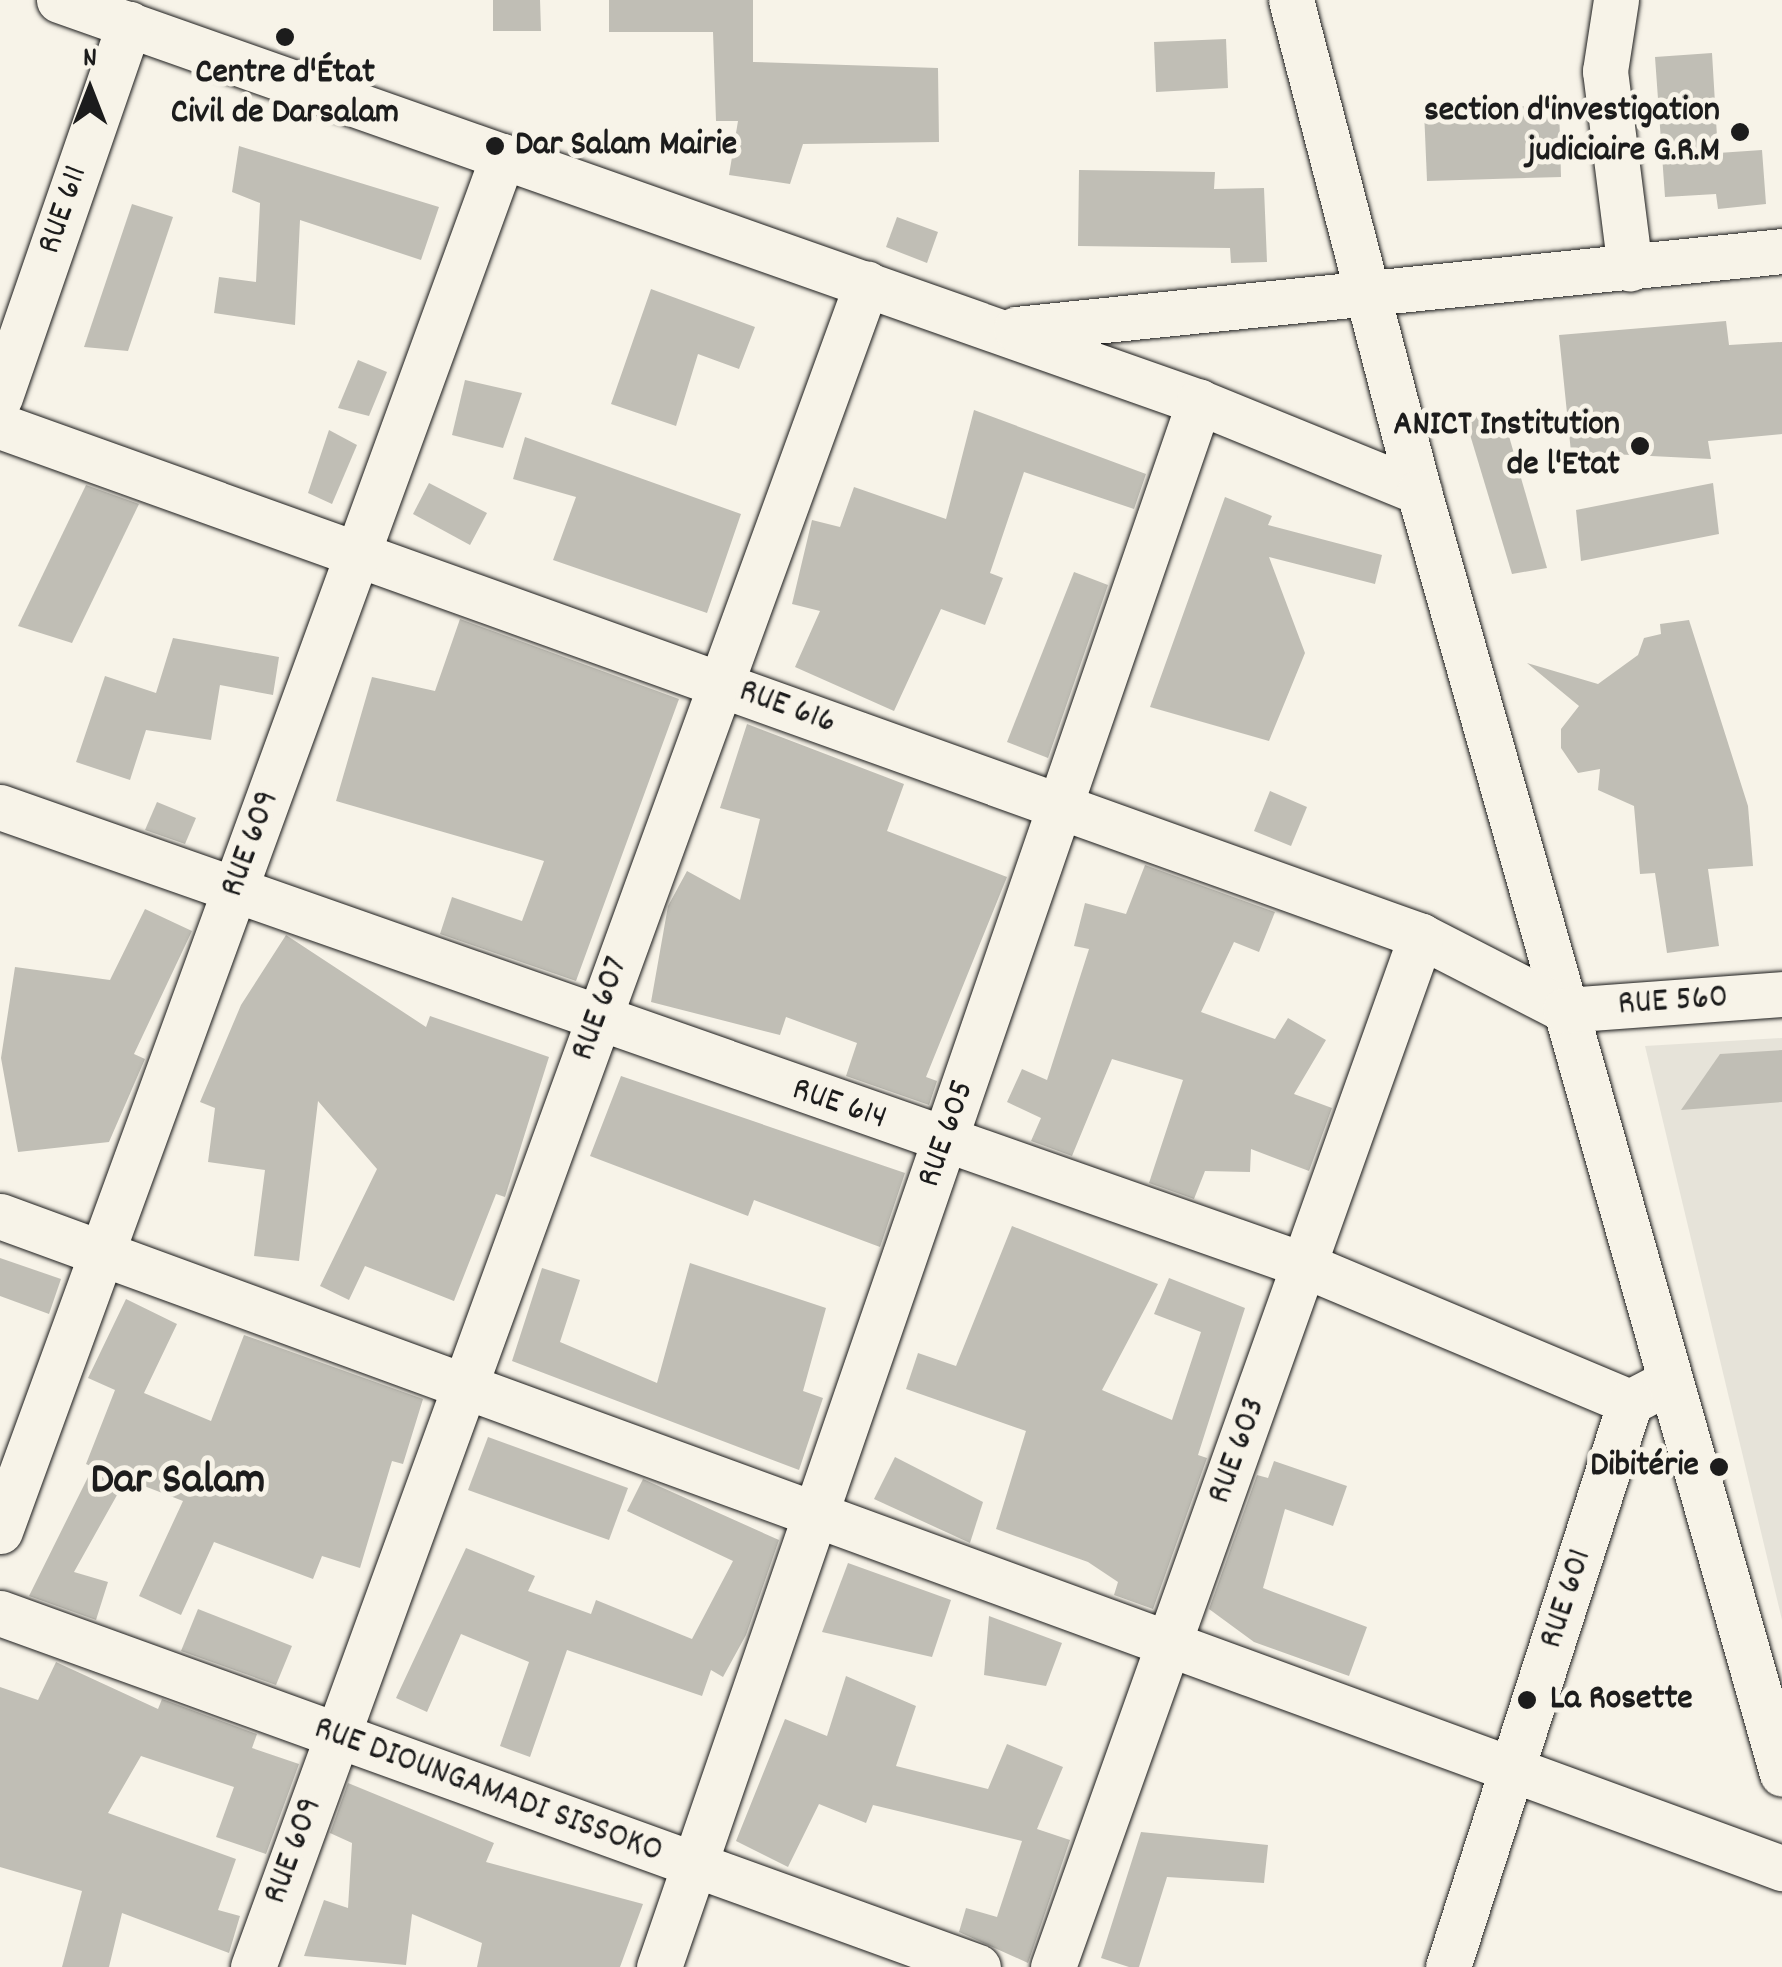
<!DOCTYPE html>
<html>
<head>
<meta charset="utf-8">
<style>
	body { margin:0 }
	#map { position:relative; width:1782px; height:1967px; overflow:hidden; background:#f7f3e8; font-family:Dekko,sans-serif }
	div>[style] { position:absolute }
	[style*='--x'] { left:calc(var(--x)*1px); top:calc(var(--y)*1px); width:calc(var(--w)*1px); rotate:calc(var(--a)*1deg) }
	.built>* { inset:0; background:#e6e3d9 }
	.building>* { inset:0; background:#c0beb5 }
	.roads { filter:drop-shadow(0 0 2px #1c1c1c) drop-shadow(0 0 2px #1c1c1c) }
	.minor>* { height:45px; margin:-22.5px; padding:0 22.5px; transform-origin:22.5px; border-radius:22.5px; background:#f7f3e8 }
	.dots>* { width:28px; height:28px; translate:-50% -50%; box-sizing:border-box; border:5px solid #f7f3e8; border-radius:50% }
	span { translate:-50% -50%; white-space:nowrap; text-align:center; line-height:1.15; -webkit-text-stroke:10px #f7f3e8; paint-order:stroke }
	.poi-label { font-size:35px; color:#1c1c1c; font-weight:700 }
	.right { translate:-100% -50%; text-align:right }
	.left { translate:0 -50%; text-align:left }
	.street-label { font-size:35px; color:#1c1c1c }
	.district-label { font-size:45px; color:#1c1c1c; font-weight:700 }
	.north { position:absolute; left:40px; top:40px; width:100px; height:100px; -webkit-text-stroke:8px #f7f3e8; paint-order:stroke; rotate:0deg; font-size:28px; font-weight:700; line-height:40px; text-align:center; color:#1c1c1c }
	.north::after { content:''; display:block; margin:auto; width:35px; height:45px; background:#1c1c1c; clip-path:polygon(50% 0,100% 100%,50% 72%,0 100%) }
</style>
</head>
<body>
<div id="map">
	<div class="built">
		<i style="clip-path:polygon(1782px 1038px,1782px 1620px,1645px 1046px)"></i>
	</div>
	<div class="building">
		<i style="clip-path:polygon(493px 0,540px 0,541px 31px,493px 31px)"></i>
		<i style="clip-path:polygon(609px 0,753px 0,753px 62px,938px 68px,939px 142px,803px 144px,790px 184px,729px 175px,738px 121px,716px 121px,713px 32px,609px 32px)"></i>
		<i style="clip-path:polygon(1226px 39px,1228px 88px,1156px 92px,1154px 42px)"></i>
		<i style="clip-path:polygon(1712px 53px,1718px 153px,1762px 150px,1766px 204px,1718px 209px,1716px 194px,1665px 197px,1655px 57px)"></i>
		<i style="clip-path:polygon(1559px 105px,1561px 177px,1427px 181px,1424px 110px)"></i>
		<i style="clip-path:polygon(239px 146px,439px 207px,421px 260px,300px 220px,295px 325px,214px 313px,219px 277px,256px 282px,260px 203px,232px 192px)"></i>
		<i style="clip-path:polygon(1079px 170px,1215px 172px,1214px 189px,1264px 188px,1267px 262px,1231px 263px,1230px 248px,1078px 246px)"></i>
		<i style="clip-path:polygon(132px 204px,173px 217px,128px 351px,84px 347px)"></i>
		<i style="clip-path:polygon(897px 217px,938px 232px,927px 263px,886px 247px)"></i>
		<i style="clip-path:polygon(651px 289px,755px 327px,739px 369px,698px 354px,676px 426px,611px 404px)"></i>
		<i style="clip-path:polygon(1726px 321px,1729px 345px,1782px 342px,1782px 434px,1708px 441px,1711px 459px,1571px 452px,1559px 335px)"></i>
		<i style="clip-path:polygon(358px 360px,387px 372px,369px 416px,338px 408px)"></i>
		<i style="clip-path:polygon(465px 380px,522px 393px,503px 448px,452px 435px)"></i>
		<i style="clip-path:polygon(974px 410px,1146px 474px,1134px 509px,1024px 472px,990px 573px,1003px 578px,985px 625px,941px 609px,894px 711px,795px 667px,820px 611px,792px 604px,812px 520px,840px 527px,854px 487px,946px 519px)"></i>
		<i style="clip-path:polygon(1502px 412px,1547px 568px,1512px 574px,1465px 418px)"></i>
		<i style="clip-path:polygon(329px 430px,357px 445px,332px 504px,308px 493px)"></i>
		<i style="clip-path:polygon(525px 437px,741px 514px,707px 613px,553px 560px,576px 497px,513px 479px)"></i>
		<i style="clip-path:polygon(429px 483px,487px 513px,470px 545px,413px 514px)"></i>
		<i style="clip-path:polygon(1713px 483px,1719px 534px,1581px 561px,1576px 510px)"></i>
		<i style="clip-path:polygon(86px 485px,139px 504px,72px 643px,18px 626px)"></i>
		<i style="clip-path:polygon(1225px 497px,1272px 516px,1268px 525px,1382px 555px,1375px 584px,1269px 557px,1305px 653px,1269px 741px,1150px 707px)"></i>
		<i style="clip-path:polygon(1074px 572px,1108px 585px,1048px 758px,1007px 742px)"></i>
		<i style="clip-path:polygon(460px 619px,679px 699px,576px 981px,440px 934px,452px 897px,522px 921px,544px 861px,336px 801px,372px 677px,435px 691px)"></i>
		<i style="clip-path:polygon(1689px 620px,1748px 806px,1753px 866px,1708px 869px,1719px 946px,1667px 953px,1655px 873px,1640px 874px,1634px 806px,1598px 790px,1600px 769px,1578px 773px,1561px 748px,1561px 729px,1579px 706px,1527px 663px,1598px 684px,1638px 655px,1644px 638px,1661px 634px,1660px 624px)"></i>
		<i style="clip-path:polygon(173px 638px,279px 657px,273px 695px,220px 685px,211px 740px,146px 730px,130px 780px,76px 762px,105px 676px,156px 693px)"></i>
		<i style="clip-path:polygon(747px 724px,904px 784px,887px 831px,1007px 877px,926px 1077px,937px 1081px,929px 1105px,846px 1076px,857px 1043px,786px 1017px,780px 1035px,651px 1002px,668px 906px,687px 871px,740px 900px,760px 819px,720px 808px)"></i>
		<i style="clip-path:polygon(1270px 791px,1307px 807px,1291px 846px,1254px 831px)"></i>
		<i style="clip-path:polygon(157px 802px,196px 818px,185px 844px,145px 830px)"></i>
		<i style="clip-path:polygon(1145px 865px,1275px 912px,1259px 952px,1234px 942px,1201px 1012px,1275px 1039px,1288px 1018px,1326px 1040px,1294px 1094px,1332px 1108px,1309px 1171px,1251px 1149px,1250px 1172px,1205px 1171px,1194px 1199px,1149px 1183px,1183px 1080px,1112px 1059px,1072px 1156px,1031px 1141px,1041px 1118px,1007px 1102px,1022px 1069px,1047px 1080px,1089px 949px,1074px 946px,1085px 903px,1126px 914px)"></i>
		<i style="clip-path:polygon(145px 909px,192px 931px,134px 1054px,145px 1059px,109px 1142px,18px 1152px,1px 1058px,15px 967px,110px 980px)"></i>
		<i style="clip-path:polygon(286px 935px,426px 1027px,430px 1016px,549px 1057px,505px 1197px,496px 1194px,454px 1301px,365px 1266px,349px 1300px,320px 1286px,377px 1169px,318px 1101px,299px 1261px,254px 1256px,265px 1170px,208px 1162px,215px 1108px,200px 1102px,241px 1005px)"></i>
		<i style="clip-path:polygon(1782px 1050px,1782px 1102px,1681px 1110px,1720px 1054px)"></i>
		<i style="clip-path:polygon(621px 1076px,905px 1173px,880px 1247px,754px 1200px,748px 1216px,590px 1156px)"></i>
		<i style="clip-path:polygon(1012px 1226px,1158px 1284px,1102px 1390px,1172px 1420px,1201px 1332px,1154px 1314px,1169px 1278px,1245px 1308px,1198px 1455px,1207px 1458px,1153px 1609px,1114px 1595px,1118px 1582px,1088px 1562px,996px 1529px,1026px 1431px,906px 1389px,918px 1353px,956px 1366px)"></i>
		<i style="clip-path:polygon(0 1258px,61px 1279px,49px 1314px,0 1296px)"></i>
		<i style="clip-path:polygon(690px 1263px,826px 1308px,803px 1391px,823px 1398px,799px 1470px,512px 1361px,542px 1268px,580px 1280px,560px 1342px,657px 1383px)"></i>
		<i style="clip-path:polygon(126px 1299px,177px 1324px,144px 1393px,211px 1421px,244px 1335px,423px 1399px,403px 1464px,392px 1461px,360px 1568px,322px 1556px,313px 1579px,214px 1542px,181px 1615px,139px 1596px,183px 1501px,126px 1479px,74px 1572px,108px 1582px,96px 1620px,29px 1596px,93px 1467px,86px 1464px,115px 1390px,88px 1378px)"></i>
		<i style="clip-path:polygon(488px 1437px,628px 1488px,609px 1540px,468px 1490px)"></i>
		<i style="clip-path:polygon(895px 1457px,983px 1502px,970px 1543px,874px 1499px)"></i>
		<i style="clip-path:polygon(1274px 1461px,1347px 1486px,1333px 1526px,1285px 1509px,1263px 1588px,1367px 1627px,1349px 1676px,1254px 1642px,1209px 1609px,1257px 1475px,1268px 1478px)"></i>
		<i style="clip-path:polygon(643px 1479px,779px 1540px,746px 1635px,723px 1677px,711px 1670px,702px 1696px,567px 1650px,530px 1757px,500px 1746px,529px 1662px,461px 1634px,427px 1712px,396px 1698px,466px 1548px,535px 1576px,528px 1591px,591px 1614px,596px 1600px,692px 1639px,733px 1561px,627px 1511px)"></i>
		<i style="clip-path:polygon(848px 1563px,951px 1600px,932px 1657px,822px 1632px)"></i>
		<i style="clip-path:polygon(198px 1609px,292px 1646px,276px 1685px,181px 1651px)"></i>
		<i style="clip-path:polygon(989px 1616px,1062px 1643px,1046px 1686px,984px 1675px)"></i>
		<i style="clip-path:polygon(56px 1662px,158px 1709px,162px 1699px,257px 1734px,252px 1748px,299px 1764px,266px 1854px,216px 1837px,234px 1787px,141px 1756px,108px 1813px,236px 1859px,218px 1910px,240px 1916px,229px 1953px,122px 1913px,109px 1967px,62px 1967px,82px 1891px,0 1867px,0 1687px,38px 1700px)"></i>
		<i style="clip-path:polygon(846px 1676px,916px 1706px,896px 1766px,988px 1789px,1007px 1744px,1063px 1767px,1037px 1829px,1070px 1840px,1028px 1963px,959px 1932px,966px 1908px,997px 1917px,1022px 1841px,873px 1805px,866px 1823px,819px 1804px,788px 1867px,736px 1841px,785px 1719px,827px 1736px)"></i>
		<i style="clip-path:polygon(348px 1783px,494px 1843px,486px 1862px,643px 1904px,620px 1967px,477px 1967px,482px 1943px,412px 1914px,406px 1965px,304px 1956px,324px 1900px,348px 1908px,352px 1843px,330px 1833px)"></i>
		<i style="clip-path:polygon(1141px 1832px,1268px 1845px,1264px 1883px,1167px 1877px,1139px 1967px,1129px 1967px,1101px 1958px)"></i>
	</div>
	<div class="roads">
		<div class="minor">
			<i style="--x:59;--y:0;--w:1209;--a:19.42"></i>
			<i style="--x:1199;--y:402;--w:238;--a:22.2"></i>
			<i style="--x:1291;--y:0;--w:508;--a:75.42"></i>
			<i style="--x:1419;--y:492;--w:1332;--a:74.19"></i>
			<i style="--x:1616;--y:0;--w:72;--a:98.8"></i>
			<i style="--x:1605;--y:71;--w:199;--a:82.8"></i>
			<i style="--x:1016;--y:329;--w:770;--a:-5.81"></i>
			<i style="--x:0;--y:397;--w:395;--a:-70.9"></i>
			<i style="--x:0;--y:426;--w:1510;--a:19.74"></i>
			<i style="--x:1421;--y:936;--w:162;--a:27.2"></i>
			<i style="--x:1565;--y:1010;--w:218;--a:-4.2"></i>
			<i style="--x:0;--y:807;--w:1382;--a:19.35"></i>
			<i style="--x:1304;--y:1265;--w:354;--a:22.8"></i>
			<i style="--x:1630;--y:1402;--w:45;--a:-27.7"></i>
			<i style="--x:0;--y:1216;--w:1898;--a:20.1"></i>
			<i style="--x:0;--y:1531;--w:1464;--a:-69.91"></i>
			<i style="--x:0;--y:1613;--w:1040;--a:19.9"></i>
			<i style="--x:253;--y:1967;--w:1792;--a:-69.97"></i>
			<i style="--x:659;--y:1967;--w:1656;--a:-70.96"></i>
			<i style="--x:1053;--y:1967;--w:1095;--a:-70.36"></i>
			<i style="--x:1448;--y:1967;--w:594;--a:-72.15"></i>
		</div>
	</div>
	<div class="dots">
		<i style="left:285px;top:37px;background:#1c1c1c"></i>
		<i style="left:1740px;top:132px;background:#1c1c1c"></i>
		<i style="left:495px;top:146px;background:#1c1c1c"></i>
		<i style="left:1640px;top:446px;background:#1c1c1c"></i>
		<i style="left:1719px;top:1467px;background:#1c1c1c"></i>
		<i style="left:1527px;top:1700px;background:#1c1c1c"></i>
	</div>
	<div class="poi-label">
		<span style="left:285px;top:94px">Centre d'État<br>Civil de Darsalam</span>
		<span class="right" style="left:1720px;top:132px">section d'investigation<br>judiciaire G.R.M</span>
		<span class="left" style="left:515px;top:146px">Dar Salam Mairie</span>
		<span class="right" style="left:1620px;top:446px">ANICT Institution<br>de l'Etat</span>
		<span class="right" style="left:1699px;top:1467px">Dibitérie</span>
		<span class="left" style="left:1550px;top:1700px">La Rosette</span>
	</div>
	<div class="street-label">
		<span style="left:64px;top:210px;rotate:-71deg">RUE 611</span>
		<span style="left:787px;top:708px;rotate:20deg">RUE 616</span>
		<span style="left:251px;top:844px;rotate:-70deg">RUE 609</span>
		<span style="left:1673px;top:1002px;rotate:-4deg">RUE 560</span>
		<span style="left:601px;top:1009px;rotate:-70deg">RUE 607</span>
		<span style="left:839px;top:1105px;rotate:19deg">RUE 614</span>
		<span style="left:947px;top:1134px;rotate:-71deg">RUE 605</span>
		<span style="left:1238px;top:1451px;rotate:-70deg">RUE 603</span>
		<span style="left:1567px;top:1599px;rotate:-72deg">RUE 601</span>
		<span style="left:488px;top:1791px;rotate:20deg">RUE DIOUNGAMADI SISSOKO</span>
		<span style="left:294px;top:1851px;rotate:-70deg">RUE 609</span>
	</div>
	<div class="district-label">
		<span style="left:178px;top:1483px">Dar Salam</span>
	</div>
	<div class="north">N</div>
</div>
</body>
</html>
